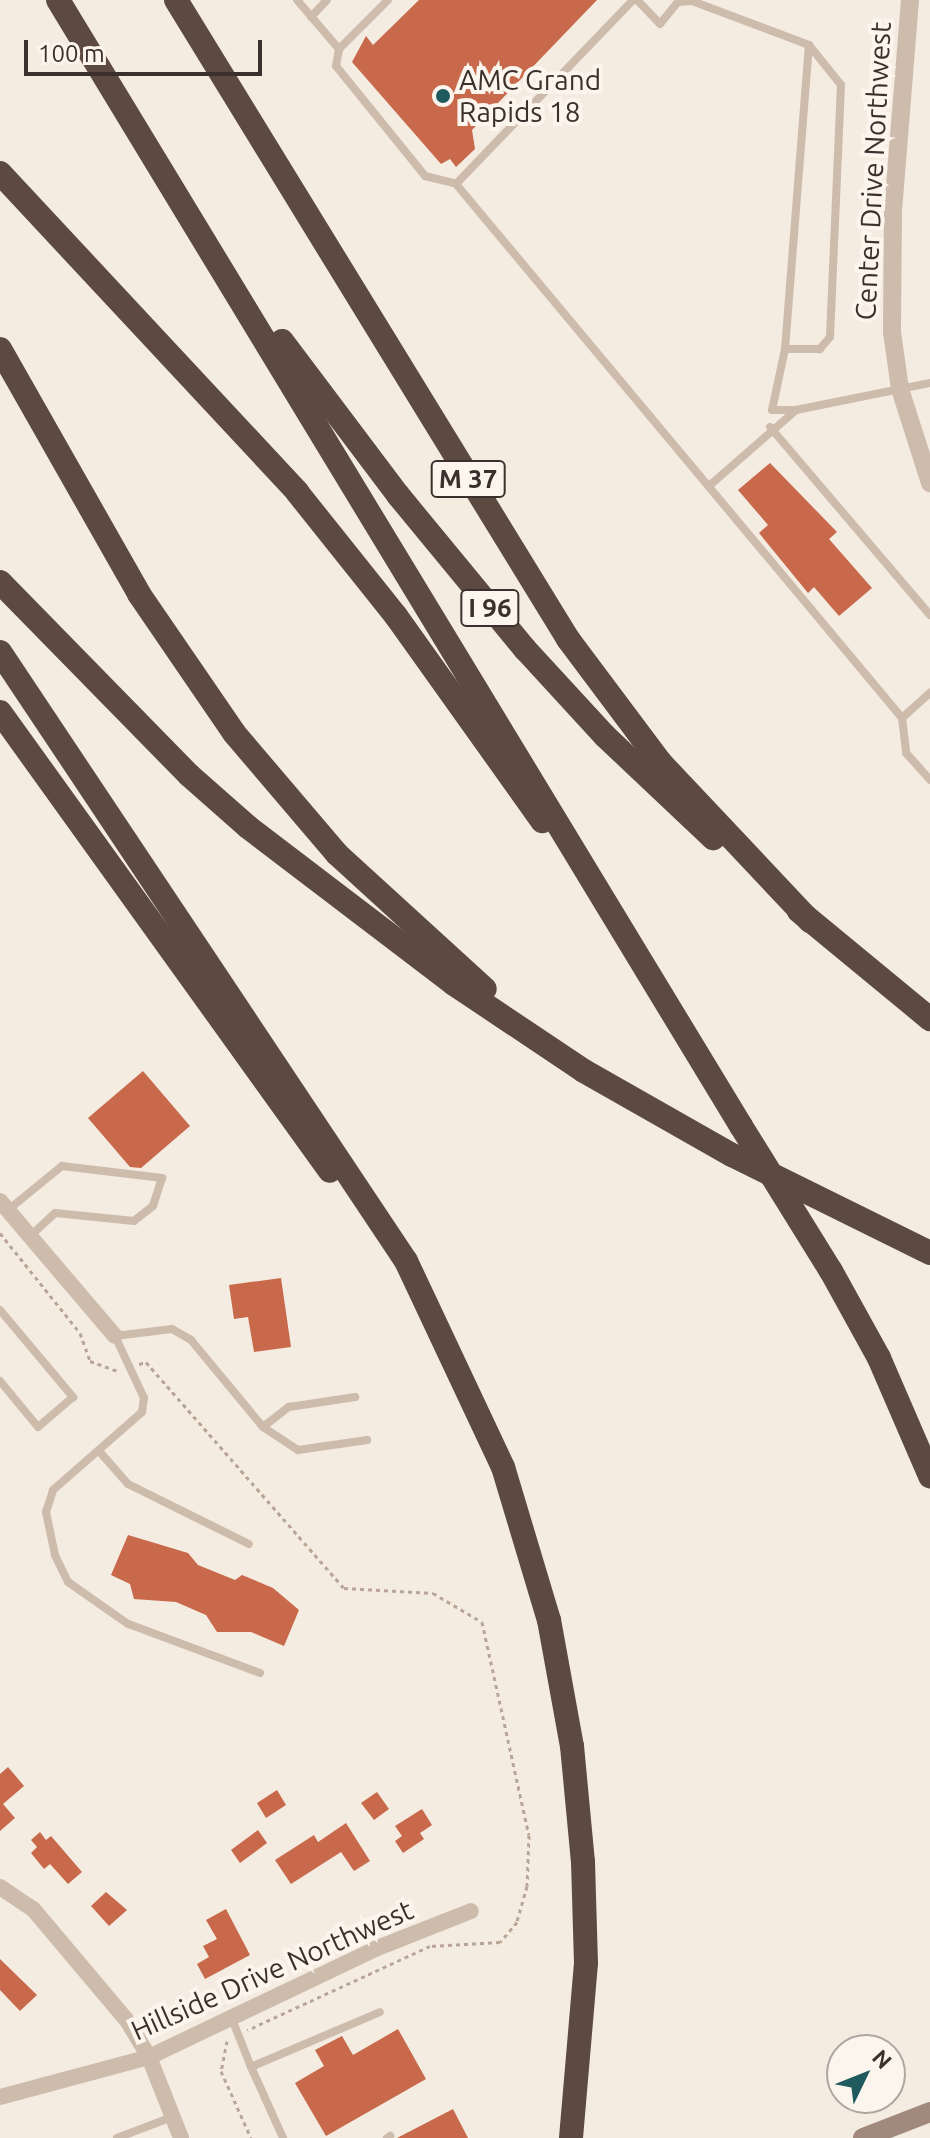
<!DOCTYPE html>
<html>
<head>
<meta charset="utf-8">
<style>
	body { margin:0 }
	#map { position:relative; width:930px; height:2138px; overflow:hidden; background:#f4ebe1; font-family:Ubuntu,sans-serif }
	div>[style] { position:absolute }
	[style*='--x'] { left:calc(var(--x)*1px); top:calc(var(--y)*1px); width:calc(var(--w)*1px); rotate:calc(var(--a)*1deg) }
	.building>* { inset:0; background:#c8694b }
	.path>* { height:3px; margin-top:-1.5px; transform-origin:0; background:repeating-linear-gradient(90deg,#b9a596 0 4px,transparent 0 8px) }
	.service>* { height:8px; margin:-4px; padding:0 4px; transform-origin:4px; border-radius:4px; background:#cdbbac }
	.minor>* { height:16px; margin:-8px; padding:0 8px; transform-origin:8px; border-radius:8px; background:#cdbbac }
	.tertiary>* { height:18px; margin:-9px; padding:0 9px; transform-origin:9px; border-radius:9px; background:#cdbbac }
	.secondary>* { height:20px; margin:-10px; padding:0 10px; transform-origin:10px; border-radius:10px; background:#a18a7d }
	.motorway>* { height:24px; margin:-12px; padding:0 12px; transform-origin:12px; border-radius:12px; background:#5c4a42 }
	.motorway-bridge>* { height:24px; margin:-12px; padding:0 12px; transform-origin:12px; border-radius:12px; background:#5c4a42 }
	.dots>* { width:22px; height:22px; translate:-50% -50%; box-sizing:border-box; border:4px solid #fbf5ee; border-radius:50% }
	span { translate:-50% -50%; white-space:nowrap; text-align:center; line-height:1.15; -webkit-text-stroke:8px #fbf5ee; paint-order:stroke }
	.shield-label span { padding:2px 6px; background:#fbf5ee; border:2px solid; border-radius:6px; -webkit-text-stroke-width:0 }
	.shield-label { font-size:26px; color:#3b302b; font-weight:700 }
	.poi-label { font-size:28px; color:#3b302b }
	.left { translate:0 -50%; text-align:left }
	.street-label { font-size:28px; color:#3b302b }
	.north { position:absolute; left:826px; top:2034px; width:80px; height:80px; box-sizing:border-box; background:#fbf5ee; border:2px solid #aea6a0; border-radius:50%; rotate:47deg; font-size:22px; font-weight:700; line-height:32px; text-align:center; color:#3b302b }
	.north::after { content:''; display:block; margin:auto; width:28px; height:36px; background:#1f5a5e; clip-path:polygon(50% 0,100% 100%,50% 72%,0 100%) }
	.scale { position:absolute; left:24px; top:40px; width:238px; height:36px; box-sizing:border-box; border:4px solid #3b302b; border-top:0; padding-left:10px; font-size:24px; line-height:28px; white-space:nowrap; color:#3b302b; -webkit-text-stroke:6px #fbf5ee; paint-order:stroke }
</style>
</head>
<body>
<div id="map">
	<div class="building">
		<i style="clip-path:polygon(419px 0,597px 0,472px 130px,475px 149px,456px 167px,450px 159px,441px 164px,352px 62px,366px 36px,373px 45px)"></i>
		<i style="clip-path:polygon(770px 463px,837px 532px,829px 539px,872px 588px,839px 616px,814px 587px,808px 593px,759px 533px,768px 525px,738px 490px)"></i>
		<i style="clip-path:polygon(143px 1071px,190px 1126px,141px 1168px,130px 1167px,88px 1118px)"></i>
		<i style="clip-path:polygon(281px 1278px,291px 1347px,254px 1352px,248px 1317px,234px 1319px,229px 1285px)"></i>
		<i style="clip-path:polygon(128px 1535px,188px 1553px,198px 1565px,235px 1580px,242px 1575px,273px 1588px,299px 1610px,284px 1646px,251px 1632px,217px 1632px,206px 1615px,176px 1602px,134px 1599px,130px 1584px,111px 1575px)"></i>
		<i style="clip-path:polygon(8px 1767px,24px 1786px,3px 1804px,15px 1818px,0 1831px,0 1774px)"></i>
		<i style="clip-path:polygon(277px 1790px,286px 1805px,266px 1818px,257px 1803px)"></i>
		<i style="clip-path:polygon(377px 1792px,389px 1809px,374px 1820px,361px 1803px)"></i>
		<i style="clip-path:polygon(422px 1809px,432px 1825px,420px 1833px,424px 1839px,403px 1853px,395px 1841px,402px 1836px,395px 1826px)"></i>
		<i style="clip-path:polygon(346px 1823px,370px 1861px,354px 1871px,341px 1852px,291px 1884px,275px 1860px,314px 1835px,318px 1842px)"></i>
		<i style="clip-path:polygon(258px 1830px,267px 1843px,240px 1863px,231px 1850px)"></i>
		<i style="clip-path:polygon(40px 1832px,46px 1840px,51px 1836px,82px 1872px,68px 1884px,50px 1864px,44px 1869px,31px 1853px,37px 1847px,31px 1840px)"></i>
		<i style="clip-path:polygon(106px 1892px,127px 1910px,109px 1926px,91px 1906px)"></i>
		<i style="clip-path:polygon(226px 1909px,250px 1955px,205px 1979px,197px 1964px,209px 1957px,203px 1946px,217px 1939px,206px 1920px)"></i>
		<i style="clip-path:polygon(0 1959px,37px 1995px,20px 2011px,0 1990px)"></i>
		<i style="clip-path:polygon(398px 2029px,426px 2079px,326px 2136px,295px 2083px,324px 2066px,315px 2050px,342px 2036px,353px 2055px)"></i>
		<i style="clip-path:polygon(453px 2109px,468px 2138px,397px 2138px)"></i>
	</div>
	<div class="path">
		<i style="--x:0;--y:1233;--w:128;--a:51.3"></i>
		<i style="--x:80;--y:1333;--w:30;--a:70"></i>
		<i style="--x:90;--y:1361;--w:29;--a:20"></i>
		<i style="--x:139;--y:1364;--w:7;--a:-16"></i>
		<i style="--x:146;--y:1362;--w:300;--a:48.8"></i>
		<i style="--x:344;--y:1588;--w:89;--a:3.2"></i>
		<i style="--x:433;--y:1593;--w:57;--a:30.6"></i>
		<i style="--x:482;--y:1622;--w:218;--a:77.6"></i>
		<i style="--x:529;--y:1835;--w:51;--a:92.2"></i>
		<i style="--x:527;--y:1886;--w:37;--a:106"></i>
		<i style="--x:517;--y:1922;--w:26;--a:130"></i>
		<i style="--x:500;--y:1942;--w:70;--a:176.7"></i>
		<i style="--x:430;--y:1946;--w:201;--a:155.3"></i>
		<i style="--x:227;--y:2041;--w:31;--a:101"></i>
		<i style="--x:221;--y:2071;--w:73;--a:65.9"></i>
	</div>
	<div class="service">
		<i style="--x:297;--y:0;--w:65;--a:49.4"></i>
		<i style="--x:339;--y:49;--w:17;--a:100"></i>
		<i style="--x:336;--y:66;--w:141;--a:51"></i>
		<i style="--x:425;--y:176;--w:32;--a:14"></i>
		<i style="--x:456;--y:184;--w:255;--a:-46.1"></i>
		<i style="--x:637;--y:0;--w:33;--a:46"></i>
		<i style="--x:660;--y:24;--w:28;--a:-51"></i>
		<i style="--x:678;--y:2;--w:14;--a:-4"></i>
		<i style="--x:692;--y:1;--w:125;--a:20.6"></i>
		<i style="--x:809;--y:45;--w:51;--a:51.3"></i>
		<i style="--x:841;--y:85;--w:252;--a:92.5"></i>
		<i style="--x:830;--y:337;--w:16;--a:130"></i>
		<i style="--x:820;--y:349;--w:35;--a:180"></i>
		<i style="--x:785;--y:349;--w:62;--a:102"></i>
		<i style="--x:772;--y:410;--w:24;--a:0"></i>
		<i style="--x:311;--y:17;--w:23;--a:-47"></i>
		<i style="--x:339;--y:49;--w:69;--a:-45"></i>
		<i style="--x:456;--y:184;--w:696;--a:50.13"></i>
		<i style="--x:902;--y:718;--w:35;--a:83"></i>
		<i style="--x:906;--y:753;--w:36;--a:48"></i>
		<i style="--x:785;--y:349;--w:305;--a:-85.5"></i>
		<i style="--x:770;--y:427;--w:247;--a:49.6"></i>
		<i style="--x:709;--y:486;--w:116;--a:-41.1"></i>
		<i style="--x:796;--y:410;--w:137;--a:-11.4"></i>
		<i style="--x:902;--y:718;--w:38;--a:-42"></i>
		<i style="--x:8;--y:1210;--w:70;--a:-39.2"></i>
		<i style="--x:62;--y:1166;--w:101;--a:6.8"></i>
		<i style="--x:162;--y:1178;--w:29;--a:108"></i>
		<i style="--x:153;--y:1206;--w:24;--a:142"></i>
		<i style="--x:134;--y:1221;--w:79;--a:-174.2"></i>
		<i style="--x:55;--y:1213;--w:34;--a:137"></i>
		<i style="--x:0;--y:1310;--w:114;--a:50"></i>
		<i style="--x:73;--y:1397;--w:46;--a:139.4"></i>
		<i style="--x:38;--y:1427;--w:60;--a:-129.6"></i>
		<i style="--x:263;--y:1427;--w:33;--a:-38"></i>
		<i style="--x:289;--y:1407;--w:67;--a:-8.6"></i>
		<i style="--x:99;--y:1451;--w:44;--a:48.7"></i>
		<i style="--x:128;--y:1484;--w:135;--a:26.4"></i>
		<i style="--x:260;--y:1673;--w:141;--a:-159.6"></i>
		<i style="--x:128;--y:1624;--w:73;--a:-145"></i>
		<i style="--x:68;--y:1582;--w:30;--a:-116"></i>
		<i style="--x:55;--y:1555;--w:44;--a:-101.8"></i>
		<i style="--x:46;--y:1512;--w:23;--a:-72"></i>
		<i style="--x:53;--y:1490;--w:118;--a:-41.2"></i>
		<i style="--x:142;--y:1412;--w:14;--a:-82"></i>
		<i style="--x:144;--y:1398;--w:68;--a:-115.1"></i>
		<i style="--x:115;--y:1336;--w:57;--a:-7"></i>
		<i style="--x:172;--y:1329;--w:22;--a:30"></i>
		<i style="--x:191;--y:1340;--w:113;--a:50.4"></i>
		<i style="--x:263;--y:1427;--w:42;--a:33.3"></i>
		<i style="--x:298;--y:1450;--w:70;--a:-8.2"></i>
		<i style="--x:232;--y:2019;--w:52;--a:68.4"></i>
		<i style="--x:251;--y:2067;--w:140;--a:-23.1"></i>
		<i style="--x:251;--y:2067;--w:78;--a:65.7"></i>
		<i style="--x:117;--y:2138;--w:59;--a:-20.9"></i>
		<i style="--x:387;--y:2138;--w:4;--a:-34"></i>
	</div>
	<div class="minor">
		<i style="--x:0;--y:1201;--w:177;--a:49.6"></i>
		<i style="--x:0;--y:1887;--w:40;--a:34"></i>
		<i style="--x:33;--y:1909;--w:148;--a:49.9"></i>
		<i style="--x:128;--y:2022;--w:41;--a:59"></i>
		<i style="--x:149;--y:2057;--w:87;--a:68.4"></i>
		<i style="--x:0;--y:2097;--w:154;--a:-15"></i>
		<i style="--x:149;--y:2057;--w:250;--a:-25.5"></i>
		<i style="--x:375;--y:1949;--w:103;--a:-21.6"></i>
	</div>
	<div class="tertiary">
		<i style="--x:910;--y:0;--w:213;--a:94.6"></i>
		<i style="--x:893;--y:212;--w:120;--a:90.5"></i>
		<i style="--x:892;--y:332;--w:58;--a:82"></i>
		<i style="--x:900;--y:389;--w:99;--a:72.3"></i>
	</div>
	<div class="secondary">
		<i style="--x:863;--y:2138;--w:72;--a:-21.2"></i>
	</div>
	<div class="motorway">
		<i style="--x:58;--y:0;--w:1317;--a:58.76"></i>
		<i style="--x:176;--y:0;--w:750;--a:58.47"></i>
		<i style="--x:568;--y:639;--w:154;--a:53.2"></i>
		<i style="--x:660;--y:762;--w:219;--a:46.7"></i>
		<i style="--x:0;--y:173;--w:436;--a:47"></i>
		<i style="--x:297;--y:492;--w:159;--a:51.4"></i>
		<i style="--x:396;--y:616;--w:252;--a:54.5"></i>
		<i style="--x:282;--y:341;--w:193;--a:53"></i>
		<i style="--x:398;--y:495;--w:200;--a:50.5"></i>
		<i style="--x:525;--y:649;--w:118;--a:47.4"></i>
		<i style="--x:605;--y:736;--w:149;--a:43.4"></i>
		<i style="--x:0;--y:349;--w:282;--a:60.4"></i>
		<i style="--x:139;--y:594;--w:168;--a:55.6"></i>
		<i style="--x:234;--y:733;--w:159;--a:49.6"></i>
		<i style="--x:337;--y:854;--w:200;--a:42.4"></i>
		<i style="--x:0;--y:582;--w:270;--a:45.6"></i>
		<i style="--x:189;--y:775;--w:79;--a:41.4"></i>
		<i style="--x:248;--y:827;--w:259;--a:37.3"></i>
		<i style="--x:454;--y:984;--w:156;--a:33.8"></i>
		<i style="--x:584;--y:1071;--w:170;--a:29.6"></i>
		<i style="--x:732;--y:1155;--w:221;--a:26.3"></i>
		<i style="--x:0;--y:652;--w:732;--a:56.31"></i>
		<i style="--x:406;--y:1261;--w:228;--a:64.8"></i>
		<i style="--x:503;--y:1467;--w:160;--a:73.3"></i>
		<i style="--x:549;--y:1620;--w:128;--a:79.7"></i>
		<i style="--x:572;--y:1746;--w:117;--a:84.6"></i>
		<i style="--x:583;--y:1862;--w:101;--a:88.3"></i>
		<i style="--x:586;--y:1963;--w:176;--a:94.9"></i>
		<i style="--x:0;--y:712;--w:565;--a:54.29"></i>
		<i style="--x:799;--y:911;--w:170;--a:39.5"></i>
		<i style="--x:831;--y:1271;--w:99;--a:61.1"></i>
		<i style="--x:879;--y:1358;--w:129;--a:66.6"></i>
	</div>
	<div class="motorway-bridge">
		<i style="--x:741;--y:1126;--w:171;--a:58.2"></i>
	</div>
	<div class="dots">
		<i style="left:443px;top:96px;background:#1f5a5e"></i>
	</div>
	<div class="shield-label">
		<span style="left:468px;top:479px">M 37</span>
		<span style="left:490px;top:608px">I 96</span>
	</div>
	<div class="poi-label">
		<span class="left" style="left:459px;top:96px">AMC Grand<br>Rapids 18</span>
	</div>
	<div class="street-label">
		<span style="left:873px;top:171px;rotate:-87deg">Center Drive Northwest</span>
		<span style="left:272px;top:1970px;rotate:-24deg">Hillside Drive Northwest</span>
	</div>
	<div class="north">N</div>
	<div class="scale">100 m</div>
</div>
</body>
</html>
